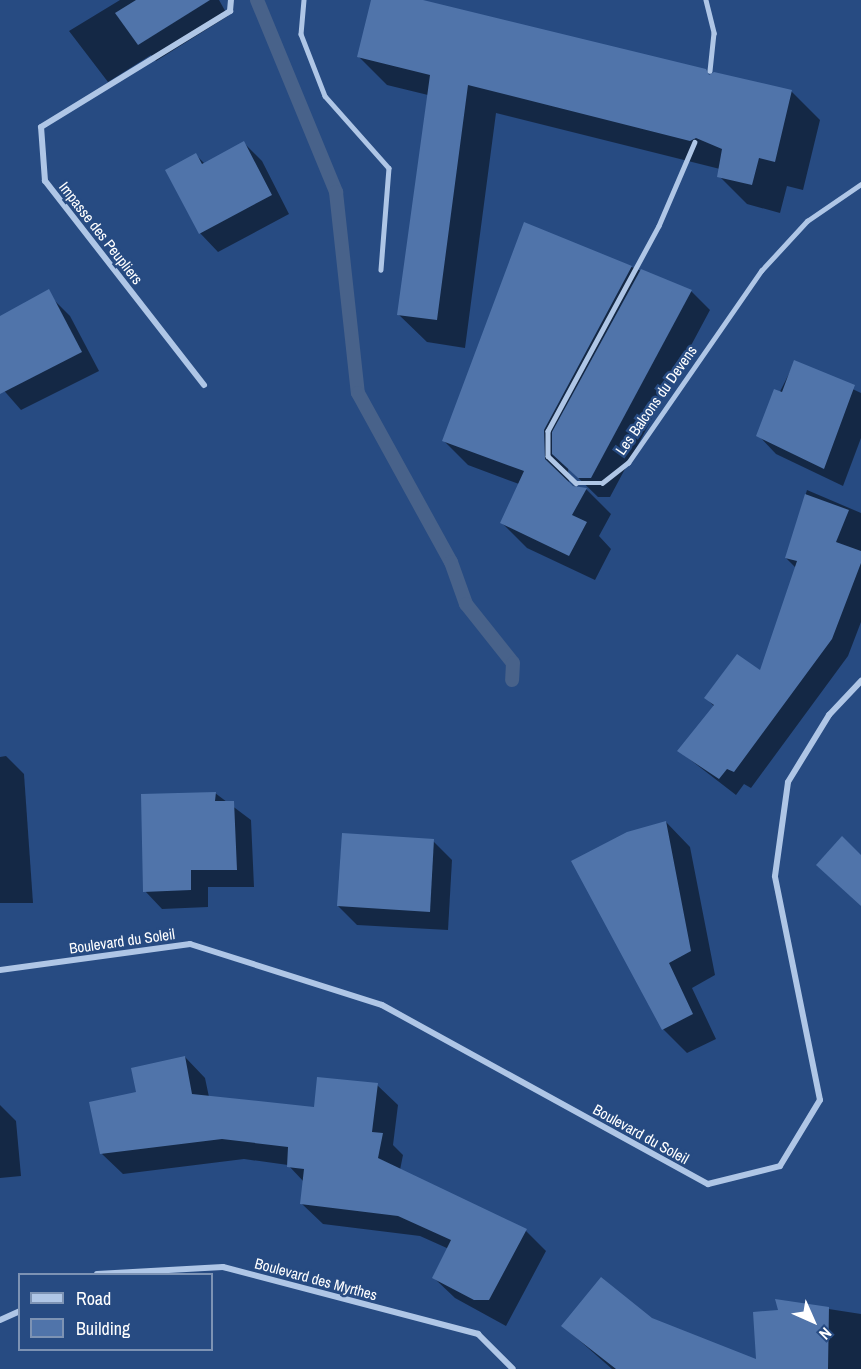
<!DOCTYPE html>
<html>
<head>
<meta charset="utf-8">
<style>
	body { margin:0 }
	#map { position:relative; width:861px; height:1369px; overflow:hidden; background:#274b82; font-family:"Archivo Narrow",sans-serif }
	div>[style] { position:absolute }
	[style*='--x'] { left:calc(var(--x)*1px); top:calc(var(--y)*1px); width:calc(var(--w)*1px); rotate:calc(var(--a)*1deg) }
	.shadow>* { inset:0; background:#0007 }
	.stream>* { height:14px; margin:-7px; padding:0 7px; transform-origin:7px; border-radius:7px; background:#48628a }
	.building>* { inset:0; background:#5074aa }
	.service>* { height:4.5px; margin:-2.25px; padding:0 2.25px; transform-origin:2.25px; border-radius:2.25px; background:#afc6e6 }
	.minor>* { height:6px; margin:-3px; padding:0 3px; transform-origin:3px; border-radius:3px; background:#afc6e6 }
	span { translate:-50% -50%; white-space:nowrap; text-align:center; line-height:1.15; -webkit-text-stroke:5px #274b82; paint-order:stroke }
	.street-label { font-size:15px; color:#fff }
	.legend { position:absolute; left:18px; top:1273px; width:195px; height:78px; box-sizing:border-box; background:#274b82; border:2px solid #7d93b4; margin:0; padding:8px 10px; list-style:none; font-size:18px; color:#fff }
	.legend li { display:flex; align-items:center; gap:12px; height:30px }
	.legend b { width:30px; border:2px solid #7d93b4 }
	.north { position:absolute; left:783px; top:1291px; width:60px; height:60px; -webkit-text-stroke:4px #274b82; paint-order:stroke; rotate:135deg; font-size:16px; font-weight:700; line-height:24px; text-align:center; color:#fff }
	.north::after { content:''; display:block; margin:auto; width:21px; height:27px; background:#fff; clip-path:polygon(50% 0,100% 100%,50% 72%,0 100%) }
</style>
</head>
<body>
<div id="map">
	<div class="shadow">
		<i style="clip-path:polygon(120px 0,219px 0,228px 16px,156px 61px,151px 55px,108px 82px,69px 31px)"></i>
		<i style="clip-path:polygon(372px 0,417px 0,710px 76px,791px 91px,820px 120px,803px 190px,787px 186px,780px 213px,747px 204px,719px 176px,720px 169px,496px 113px,465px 348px,427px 342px,398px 314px,428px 95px,387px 85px,359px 57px)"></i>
		<i style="clip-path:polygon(244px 143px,262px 161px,289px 214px,218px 252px,200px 233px,196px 155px,205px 164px)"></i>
		<i style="clip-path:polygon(525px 224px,691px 291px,710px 310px,610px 497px,598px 497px,568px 468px,569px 485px,586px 489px,611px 514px,599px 536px,611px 549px,595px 580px,527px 548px,502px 523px,519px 484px,468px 465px,443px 440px)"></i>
		<i style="clip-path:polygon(52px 298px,70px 316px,99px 371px,21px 410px,0 386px,0 345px)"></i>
		<i style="clip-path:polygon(795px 362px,861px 393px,861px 438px,843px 486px,776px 454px,758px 435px)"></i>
		<i style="clip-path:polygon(807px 490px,861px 513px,861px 622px,848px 656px,751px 788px,744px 784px,736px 795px,679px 751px,715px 707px,706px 698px,760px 673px,796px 568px,786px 558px)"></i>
		<i style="clip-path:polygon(6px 756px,24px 774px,33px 903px,0 903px,0 757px)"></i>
		<i style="clip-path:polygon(215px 793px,251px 820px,254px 887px,208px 887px,208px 907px,162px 909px,145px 891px)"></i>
		<i style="clip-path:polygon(666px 822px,690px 847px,715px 975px,692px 988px,716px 1039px,687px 1053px,663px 1029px)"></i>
		<i style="clip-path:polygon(433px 841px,452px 860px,448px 930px,357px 925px,338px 906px)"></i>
		<i style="clip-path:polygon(185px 1057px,205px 1078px,209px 1097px,315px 1109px,377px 1085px,398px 1105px,393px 1145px,403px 1155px,400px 1170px,526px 1231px,546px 1251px,506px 1326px,455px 1298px,434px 1278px,449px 1249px,420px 1236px,323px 1224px,302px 1204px,304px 1182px,288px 1165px,244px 1159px,123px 1174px,102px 1154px,138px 1093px)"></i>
		<i style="clip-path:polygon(0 1105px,16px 1121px,21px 1176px,0 1178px)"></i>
		<i style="clip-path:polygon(777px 1301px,861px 1314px,861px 1369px,612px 1369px,563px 1326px,651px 1319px,757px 1361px,779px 1312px)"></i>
	</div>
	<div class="stream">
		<i style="--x:257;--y:0;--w:208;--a:67.6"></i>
		<i style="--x:336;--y:192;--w:202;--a:83.8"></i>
		<i style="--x:358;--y:393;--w:193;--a:61.2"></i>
		<i style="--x:451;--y:562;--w:45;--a:70.3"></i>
		<i style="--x:466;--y:604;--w:75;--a:51.5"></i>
		<i style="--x:513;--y:663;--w:17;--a:93"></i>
	</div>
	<div class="building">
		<i style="clip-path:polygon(136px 0,210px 0,138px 45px,115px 13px)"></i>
		<i style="clip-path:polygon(371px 0,423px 0,706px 69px,709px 75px,714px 72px,792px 90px,775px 162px,759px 158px,752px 185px,717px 177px,722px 149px,696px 138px,690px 141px,468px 85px,437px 320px,397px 315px,430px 75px,357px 57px)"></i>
		<i style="clip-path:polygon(244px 141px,272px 195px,199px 234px,165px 170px,196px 153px,202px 164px)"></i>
		<i style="clip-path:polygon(524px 222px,632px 266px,544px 430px,545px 459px,573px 486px,587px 488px,572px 515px,587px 522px,569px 556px,500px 523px,524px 471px,442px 441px)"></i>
		<i style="clip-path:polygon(641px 269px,692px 290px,591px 478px,578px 478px,552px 454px,552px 432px)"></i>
		<i style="clip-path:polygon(49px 289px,82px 352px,0 394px,0 316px)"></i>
		<i style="clip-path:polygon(794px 360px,855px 385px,824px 469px,756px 436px,774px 389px,782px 392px)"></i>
		<i style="clip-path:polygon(805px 494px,849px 510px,836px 542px,861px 551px,861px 563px,832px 639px,734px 772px,727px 769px,719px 779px,677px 751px,714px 705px,704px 698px,737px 654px,760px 670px,797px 561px,785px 558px)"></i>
		<i style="clip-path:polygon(216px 792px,215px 801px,234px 801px,237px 870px,191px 870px,191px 890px,143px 892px,141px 794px)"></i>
		<i style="clip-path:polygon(666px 821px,691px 951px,669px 963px,693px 1014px,662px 1030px,571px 861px,627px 832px)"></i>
		<i style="clip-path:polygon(342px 833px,434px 839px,430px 912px,337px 906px)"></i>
		<i style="clip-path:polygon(842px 836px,861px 855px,861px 906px,816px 865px)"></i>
		<i style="clip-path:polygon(185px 1056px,192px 1094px,314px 1107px,317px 1077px,378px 1083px,372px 1132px,383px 1133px,378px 1158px,527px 1229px,489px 1300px,474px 1300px,432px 1278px,451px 1240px,398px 1216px,300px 1204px,304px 1169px,287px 1167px,288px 1147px,222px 1139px,100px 1154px,89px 1102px,136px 1092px,131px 1068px)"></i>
		<i style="clip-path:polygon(601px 1277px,652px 1318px,756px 1359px,753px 1312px,778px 1310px,775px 1299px,829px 1307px,828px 1369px,616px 1369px,561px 1326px)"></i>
	</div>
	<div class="service">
		<i style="--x:304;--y:0;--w:34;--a:95"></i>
		<i style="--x:301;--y:34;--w:66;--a:68.8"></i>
		<i style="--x:325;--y:96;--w:96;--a:48.4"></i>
		<i style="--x:389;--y:168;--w:102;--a:94.5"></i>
		<i style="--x:706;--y:0;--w:34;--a:76"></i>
		<i style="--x:714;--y:33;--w:38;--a:96"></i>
		<i style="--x:695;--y:142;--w:91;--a:113.2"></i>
		<i style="--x:659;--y:226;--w:233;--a:118.4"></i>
		<i style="--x:548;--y:431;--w:25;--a:90"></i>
		<i style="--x:548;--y:456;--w:39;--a:44"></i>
		<i style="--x:576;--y:483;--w:26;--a:0"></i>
		<i style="--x:602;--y:483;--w:33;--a:-38"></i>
		<i style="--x:628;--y:463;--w:234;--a:-55.3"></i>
		<i style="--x:761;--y:271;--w:68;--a:-47.4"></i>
		<i style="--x:807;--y:221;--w:65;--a:-34.4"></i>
	</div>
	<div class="minor">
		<i style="--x:204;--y:385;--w:259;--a:-127.9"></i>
		<i style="--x:45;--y:181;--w:54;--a:-94.2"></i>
		<i style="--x:41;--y:127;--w:222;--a:-31.5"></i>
		<i style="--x:230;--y:11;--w:11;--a:-85"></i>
		<i style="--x:0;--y:970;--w:192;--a:-7.8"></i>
		<i style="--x:190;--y:944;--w:201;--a:17.6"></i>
		<i style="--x:382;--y:1005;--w:372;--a:28.8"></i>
		<i style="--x:708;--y:1184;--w:74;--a:-14"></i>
		<i style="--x:780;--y:1166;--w:77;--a:-58.8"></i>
		<i style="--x:820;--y:1100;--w:228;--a:-101.4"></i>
		<i style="--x:775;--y:876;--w:95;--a:-82.1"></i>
		<i style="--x:788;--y:782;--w:79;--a:-58.5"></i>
		<i style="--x:829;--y:715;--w:47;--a:-46.7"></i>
		<i style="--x:97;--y:1274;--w:126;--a:-3.2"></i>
		<i style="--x:223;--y:1267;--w:264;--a:14.7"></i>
		<i style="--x:478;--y:1334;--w:49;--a:45"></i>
		<i style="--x:0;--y:1320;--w:22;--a:-24"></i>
	</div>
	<div class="street-label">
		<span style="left:101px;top:233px;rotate:52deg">Impasse des Peupliers</span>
		<span style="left:656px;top:400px;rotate:-55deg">Les Balcons du Devens</span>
		<span style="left:122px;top:941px;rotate:-8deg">Boulevard du Soleil</span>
		<span style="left:641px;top:1134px;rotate:29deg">Boulevard du Soleil</span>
		<span style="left:316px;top:1279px;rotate:15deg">Boulevard des Myrthes</span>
	</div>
	<ul class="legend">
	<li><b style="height:8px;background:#afc6e6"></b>Road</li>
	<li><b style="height:16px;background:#5074aa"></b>Building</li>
	</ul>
	<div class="north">N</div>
</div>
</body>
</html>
